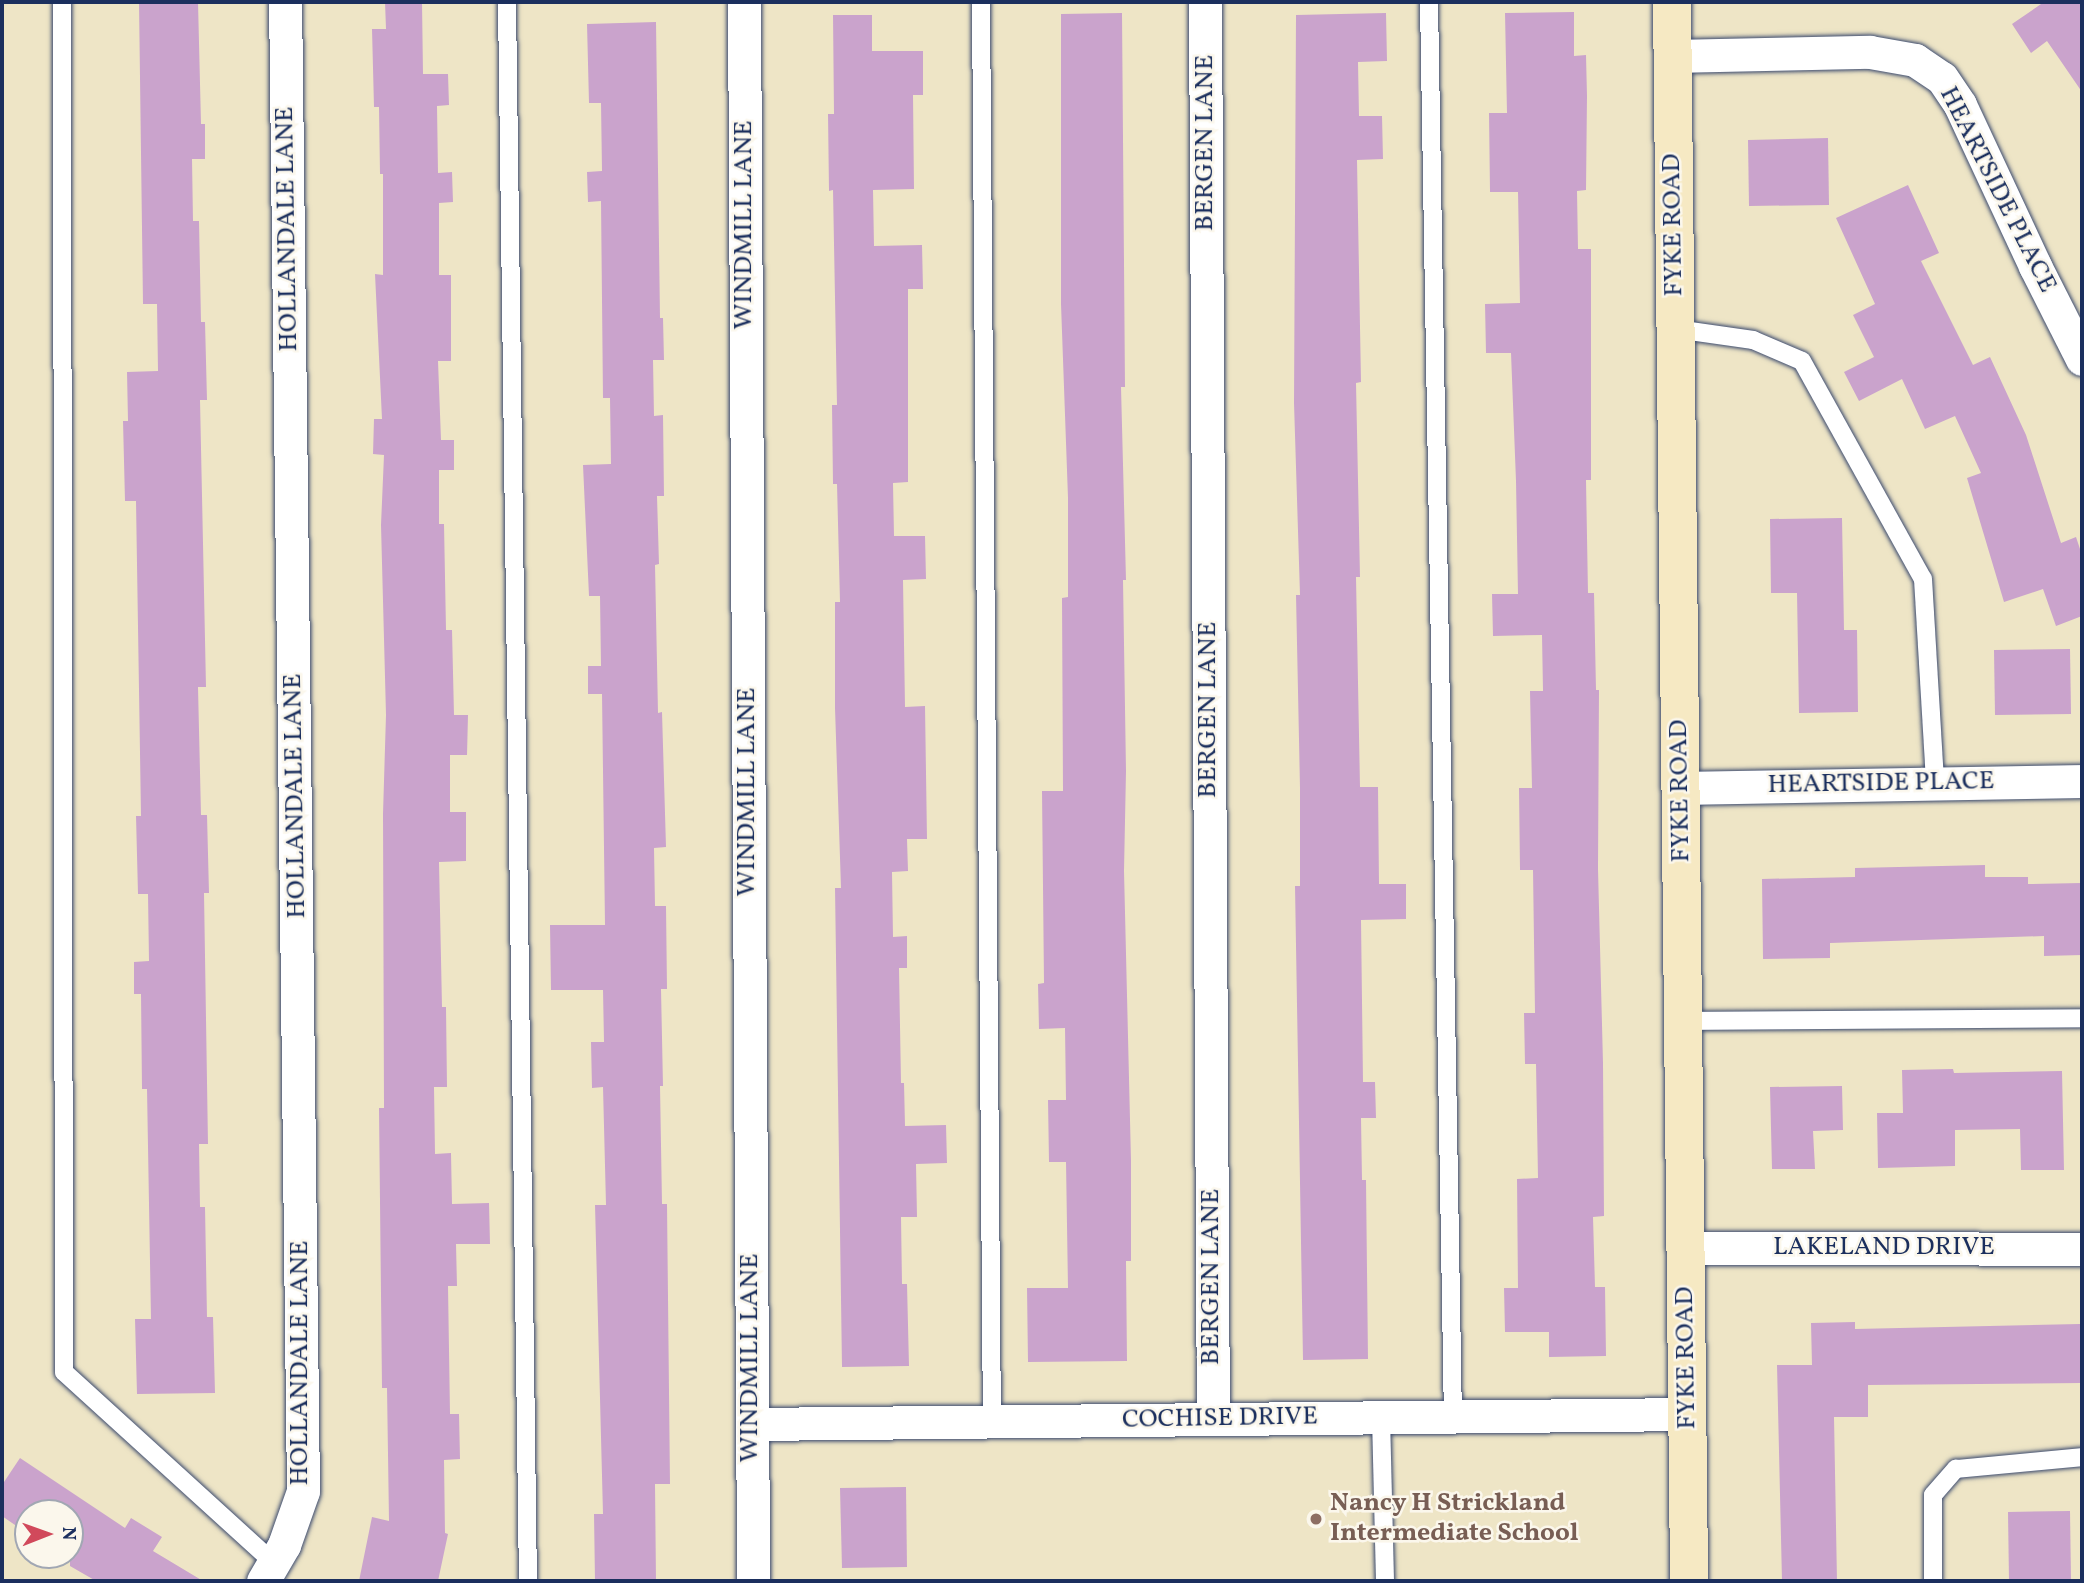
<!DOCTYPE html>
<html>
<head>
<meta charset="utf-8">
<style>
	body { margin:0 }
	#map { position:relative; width:2084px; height:1583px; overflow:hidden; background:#eee5c6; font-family:Vollkorn,serif }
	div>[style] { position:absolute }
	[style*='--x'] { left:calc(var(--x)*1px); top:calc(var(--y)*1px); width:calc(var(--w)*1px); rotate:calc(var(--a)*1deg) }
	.building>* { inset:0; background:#caa3cc }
	.roads { filter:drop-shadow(0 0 2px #3b4a6e) drop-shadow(0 0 2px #3b4a6e) }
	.lane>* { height:18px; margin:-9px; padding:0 9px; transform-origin:9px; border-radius:9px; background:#fff }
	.street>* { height:33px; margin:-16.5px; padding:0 16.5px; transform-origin:16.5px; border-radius:16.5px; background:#fff }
	.secondary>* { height:38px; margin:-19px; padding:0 19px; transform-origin:19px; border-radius:19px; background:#f6e9c3 }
	.dots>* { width:19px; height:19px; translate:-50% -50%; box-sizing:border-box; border:4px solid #fbf7ec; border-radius:50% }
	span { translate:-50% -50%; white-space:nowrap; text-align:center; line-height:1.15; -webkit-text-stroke:5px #fbf7ec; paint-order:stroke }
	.street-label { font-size:26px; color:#1b2f5e }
	.education-label { font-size:26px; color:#785e54; font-weight:700 }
	.left { translate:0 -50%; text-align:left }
	.frame { position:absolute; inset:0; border:4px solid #1b2f5e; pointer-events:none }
	.north { position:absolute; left:14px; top:1499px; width:70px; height:70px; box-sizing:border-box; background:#fbf7ec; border:2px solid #a1a7b3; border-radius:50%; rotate:89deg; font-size:19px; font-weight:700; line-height:28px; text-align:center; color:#1b2f5e }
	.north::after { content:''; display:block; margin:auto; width:24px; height:32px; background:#d1495b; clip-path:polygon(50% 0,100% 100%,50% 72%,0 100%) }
</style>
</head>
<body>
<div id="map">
	<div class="building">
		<i style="clip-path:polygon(139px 2px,198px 2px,201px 124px,205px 124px,205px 159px,192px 159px,193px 221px,199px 221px,201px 322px,205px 322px,207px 400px,200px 400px,206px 687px,198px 687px,201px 815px,207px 815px,209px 893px,204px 893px,208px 1144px,199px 1144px,200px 1207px,205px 1207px,207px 1317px,213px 1317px,215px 1393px,137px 1394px,135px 1319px,151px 1319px,147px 1089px,142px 1089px,141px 994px,134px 994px,134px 962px,149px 961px,148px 894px,138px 894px,136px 816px,141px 816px,136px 501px,125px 501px,123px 421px,128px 421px,127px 372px,158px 371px,157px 304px,143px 304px)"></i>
		<i style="clip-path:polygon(385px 2px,422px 2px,423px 74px,448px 74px,449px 105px,437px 106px,438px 173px,452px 172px,453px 202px,439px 203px,439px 275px,451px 275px,451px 361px,438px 361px,441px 440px,454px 440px,454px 470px,439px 470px,439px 524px,444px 524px,446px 630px,452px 630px,454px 715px,468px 715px,467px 755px,450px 755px,450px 812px,466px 812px,466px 861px,439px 862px,442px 1007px,446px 1007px,447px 1087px,434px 1087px,435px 1154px,451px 1153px,452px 1204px,489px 1203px,490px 1244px,456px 1244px,457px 1286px,448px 1286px,450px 1414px,459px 1414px,460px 1459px,444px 1460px,445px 1533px,448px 1534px,438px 1581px,359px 1581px,372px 1517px,389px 1521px,387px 1388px,382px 1388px,379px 1108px,384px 1108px,383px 814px,386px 715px,381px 525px,384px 455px,373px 454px,374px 419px,382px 419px,375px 274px,383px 275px,383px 174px,380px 174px,379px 107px,374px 107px,372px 29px,386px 29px)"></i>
		<i style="clip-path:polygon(2044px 2px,2082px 2px,2082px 92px,2047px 41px,2031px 53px,2012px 24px)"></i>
		<i style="clip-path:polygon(1574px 12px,1574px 56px,1586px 55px,1587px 96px,1586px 190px,1577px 191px,1578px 249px,1591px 249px,1591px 480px,1586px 480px,1588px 593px,1594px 593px,1596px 690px,1599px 690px,1598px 869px,1603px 1063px,1604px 1216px,1593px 1217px,1595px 1287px,1605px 1287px,1606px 1356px,1549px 1357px,1549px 1332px,1505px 1332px,1504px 1288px,1518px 1288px,1517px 1179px,1538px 1178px,1536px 1064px,1525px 1064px,1524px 1013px,1535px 1013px,1533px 870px,1520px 870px,1519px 788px,1532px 788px,1530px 691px,1543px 691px,1542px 635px,1493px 636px,1492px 594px,1518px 594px,1516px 481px,1511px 353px,1486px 353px,1485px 304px,1520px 303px,1518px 192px,1490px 192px,1489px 113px,1507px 113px,1505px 13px)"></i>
		<i style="clip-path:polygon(1122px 13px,1125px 387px,1121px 387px,1126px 580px,1123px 580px,1126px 771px,1124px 871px,1131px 1161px,1131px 1261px,1126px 1261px,1127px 1361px,1028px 1362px,1027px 1288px,1068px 1288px,1066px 1162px,1049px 1162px,1048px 1100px,1066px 1100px,1065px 1028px,1039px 1029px,1038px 984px,1044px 983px,1042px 791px,1063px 791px,1062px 598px,1068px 597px,1068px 498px,1061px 304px,1061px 14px)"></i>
		<i style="clip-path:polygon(1386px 13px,1387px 61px,1358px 62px,1359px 116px,1382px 116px,1383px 159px,1357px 160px,1361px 382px,1356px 383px,1360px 577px,1356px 577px,1360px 787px,1378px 787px,1379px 884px,1406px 884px,1406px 919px,1361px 920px,1363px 1082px,1375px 1082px,1376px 1118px,1361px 1118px,1362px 1180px,1366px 1180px,1368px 1359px,1303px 1360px,1295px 886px,1300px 886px,1300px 788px,1296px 595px,1300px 595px,1294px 403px,1296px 15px)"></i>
		<i style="clip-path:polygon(833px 15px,872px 15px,872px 51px,923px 51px,923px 95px,913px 95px,914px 189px,873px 190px,874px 246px,922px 245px,923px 289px,908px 289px,908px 482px,893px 483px,894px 536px,925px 536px,926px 579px,903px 580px,905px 707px,925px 706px,927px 839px,907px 839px,908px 871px,892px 872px,893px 937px,907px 936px,907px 968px,899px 968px,901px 1083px,904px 1083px,905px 1126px,946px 1125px,947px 1163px,916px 1164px,917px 1217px,901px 1217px,902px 1284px,907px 1284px,909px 1366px,842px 1367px,835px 888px,841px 888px,835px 708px,835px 602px,840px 602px,837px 484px,833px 484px,832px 405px,837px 405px,833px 190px,829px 191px,828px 114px,834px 114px)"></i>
		<i style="clip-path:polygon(656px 22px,660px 318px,663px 318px,664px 360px,653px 360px,654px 416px,663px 415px,664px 496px,657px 496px,659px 564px,655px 565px,658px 713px,662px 712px,666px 847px,654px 848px,655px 906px,666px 906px,667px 989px,661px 989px,663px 1086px,660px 1086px,662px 1204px,667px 1204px,670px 1484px,655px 1484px,656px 1581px,595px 1581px,594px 1514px,603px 1514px,595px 1205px,606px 1205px,603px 1087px,592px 1088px,591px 1042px,604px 1042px,603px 990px,551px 990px,550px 925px,605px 925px,602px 694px,588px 694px,588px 666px,601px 666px,600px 596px,589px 596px,583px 465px,611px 464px,610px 398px,603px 398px,601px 201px,588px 202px,587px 172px,602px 171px,601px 103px,589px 103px,587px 24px)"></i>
		<i style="clip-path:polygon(1828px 138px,1829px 205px,1749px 206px,1748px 140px)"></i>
		<i style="clip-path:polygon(1908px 185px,1939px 253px,1921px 261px,1973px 365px,1990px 357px,2026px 435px,2061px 543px,2076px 537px,2082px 555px,2082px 616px,2056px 626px,2043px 589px,2004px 602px,1967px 478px,1981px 473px,1955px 416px,1925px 429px,1902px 379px,1859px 401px,1844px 372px,1874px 357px,1853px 315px,1875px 304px,1836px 218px)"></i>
		<i style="clip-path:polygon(1842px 518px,1844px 630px,1857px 630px,1858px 712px,1799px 713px,1797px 593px,1771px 593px,1770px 519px)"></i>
		<i style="clip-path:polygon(2070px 649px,2071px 714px,1995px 715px,1994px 650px)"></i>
		<i style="clip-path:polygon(1985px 865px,1985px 877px,2028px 877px,2028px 884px,2082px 883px,2082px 955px,2044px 956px,2044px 936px,1830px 943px,1830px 958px,1763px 959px,1762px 879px,1855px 877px,1855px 868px)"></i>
		<i style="clip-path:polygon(1953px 1069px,1954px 1073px,2062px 1071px,2064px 1170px,2021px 1170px,2020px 1129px,1955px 1130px,1955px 1166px,1878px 1168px,1877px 1113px,1903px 1113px,1902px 1070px)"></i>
		<i style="clip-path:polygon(1842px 1086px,1843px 1130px,1813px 1131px,1815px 1169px,1772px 1169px,1770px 1087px)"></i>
		<i style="clip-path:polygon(1855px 1322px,1855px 1329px,2080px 1324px,2081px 1383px,1868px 1385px,1868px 1417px,1834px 1417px,1837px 1581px,1782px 1581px,1777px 1365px,1812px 1365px,1811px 1323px)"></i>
		<i style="clip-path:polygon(20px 1458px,125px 1528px,131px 1518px,162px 1537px,153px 1551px,203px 1581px,96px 1581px,70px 1566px,70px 1562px,60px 1555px,70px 1555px,70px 1513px,28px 1513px,28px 1534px,2px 1516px,2px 1485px)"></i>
		<i style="clip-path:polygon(906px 1487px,907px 1567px,842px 1568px,840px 1488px)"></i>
		<i style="clip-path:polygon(2070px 1511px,2071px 1581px,2009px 1581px,2008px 1512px)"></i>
	</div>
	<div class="roads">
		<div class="lane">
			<i style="--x:62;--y:2;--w:1370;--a:89.92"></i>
			<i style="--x:64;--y:1372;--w:284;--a:42.3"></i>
			<i style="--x:507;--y:2;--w:1579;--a:89.24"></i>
			<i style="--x:981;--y:2;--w:1419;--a:89.56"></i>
			<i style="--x:1429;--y:2;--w:1414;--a:89.03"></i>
			<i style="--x:1676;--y:329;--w:78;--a:8.1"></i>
			<i style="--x:1753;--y:340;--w:53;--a:23.2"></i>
			<i style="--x:1802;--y:361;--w:249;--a:61"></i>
			<i style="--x:1923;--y:579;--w:204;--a:86.6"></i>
			<i style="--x:1684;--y:1021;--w:398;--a:-0.4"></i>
			<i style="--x:1381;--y:1417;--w:164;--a:88.6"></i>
			<i style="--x:1933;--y:1581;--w:86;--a:-90"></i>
			<i style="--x:1933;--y:1495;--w:35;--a:-49"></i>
			<i style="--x:1956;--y:1469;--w:127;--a:-5.4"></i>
		</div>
		<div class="street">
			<i style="--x:744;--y:2;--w:1579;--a:89.67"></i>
			<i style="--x:1205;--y:2;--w:1417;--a:89.68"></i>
			<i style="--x:1672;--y:56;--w:198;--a:-1.2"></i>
			<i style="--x:1870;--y:52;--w:46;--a:10.1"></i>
			<i style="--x:1915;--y:60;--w:32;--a:34"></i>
			<i style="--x:1942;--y:78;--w:32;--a:56"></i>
			<i style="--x:1960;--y:105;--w:178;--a:65"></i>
			<i style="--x:2035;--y:266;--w:104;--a:63.2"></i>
			<i style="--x:1681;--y:788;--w:401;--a:-1"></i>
			<i style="--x:1686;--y:1248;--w:396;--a:0.1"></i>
			<i style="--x:752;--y:1424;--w:936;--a:-0.61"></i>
			<i style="--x:263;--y:1581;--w:42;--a:-59.7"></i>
			<i style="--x:284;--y:1545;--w:57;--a:-70.6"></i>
			<i style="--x:303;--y:1491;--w:1489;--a:-90.69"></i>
		</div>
		<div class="secondary">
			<i style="--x:1672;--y:2;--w:1579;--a:89.38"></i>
		</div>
	</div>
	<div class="dots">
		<i style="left:1316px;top:1519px;background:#8d6e63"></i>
	</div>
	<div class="street-label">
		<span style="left:1206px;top:143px;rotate:-90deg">BERGEN LANE</span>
		<span style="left:1997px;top:190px;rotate:63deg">HEARTSIDE PLACE</span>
		<span style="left:745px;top:225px;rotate:-90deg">WINDMILL LANE</span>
		<span style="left:1674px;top:225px;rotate:-91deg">FYKE ROAD</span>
		<span style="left:288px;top:229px;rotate:-91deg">HOLLANDALE LANE</span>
		<span style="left:1209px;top:710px;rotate:-90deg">BERGEN LANE</span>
		<span style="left:1881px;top:784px;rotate:-1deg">HEARTSIDE PLACE</span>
		<span style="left:1681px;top:791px;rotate:-91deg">FYKE ROAD</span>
		<span style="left:748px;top:792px;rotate:-90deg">WINDMILL LANE</span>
		<span style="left:296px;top:796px;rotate:-91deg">HOLLANDALE LANE</span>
		<span style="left:1884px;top:1248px">LAKELAND DRIVE</span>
		<span style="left:1212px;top:1277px;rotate:-90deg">BERGEN LANE</span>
		<span style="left:751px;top:1358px;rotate:-90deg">WINDMILL LANE</span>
		<span style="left:1687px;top:1358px;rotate:-91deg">FYKE ROAD</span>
		<span style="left:301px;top:1363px;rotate:-90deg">HOLLANDALE LANE</span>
		<span style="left:1220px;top:1419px;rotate:-1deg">COCHISE DRIVE</span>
	</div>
	<div class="education-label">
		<span class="left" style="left:1330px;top:1519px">Nancy H Strickland<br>Intermediate School</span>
	</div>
	<div class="frame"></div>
	<div class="north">N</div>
</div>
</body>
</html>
